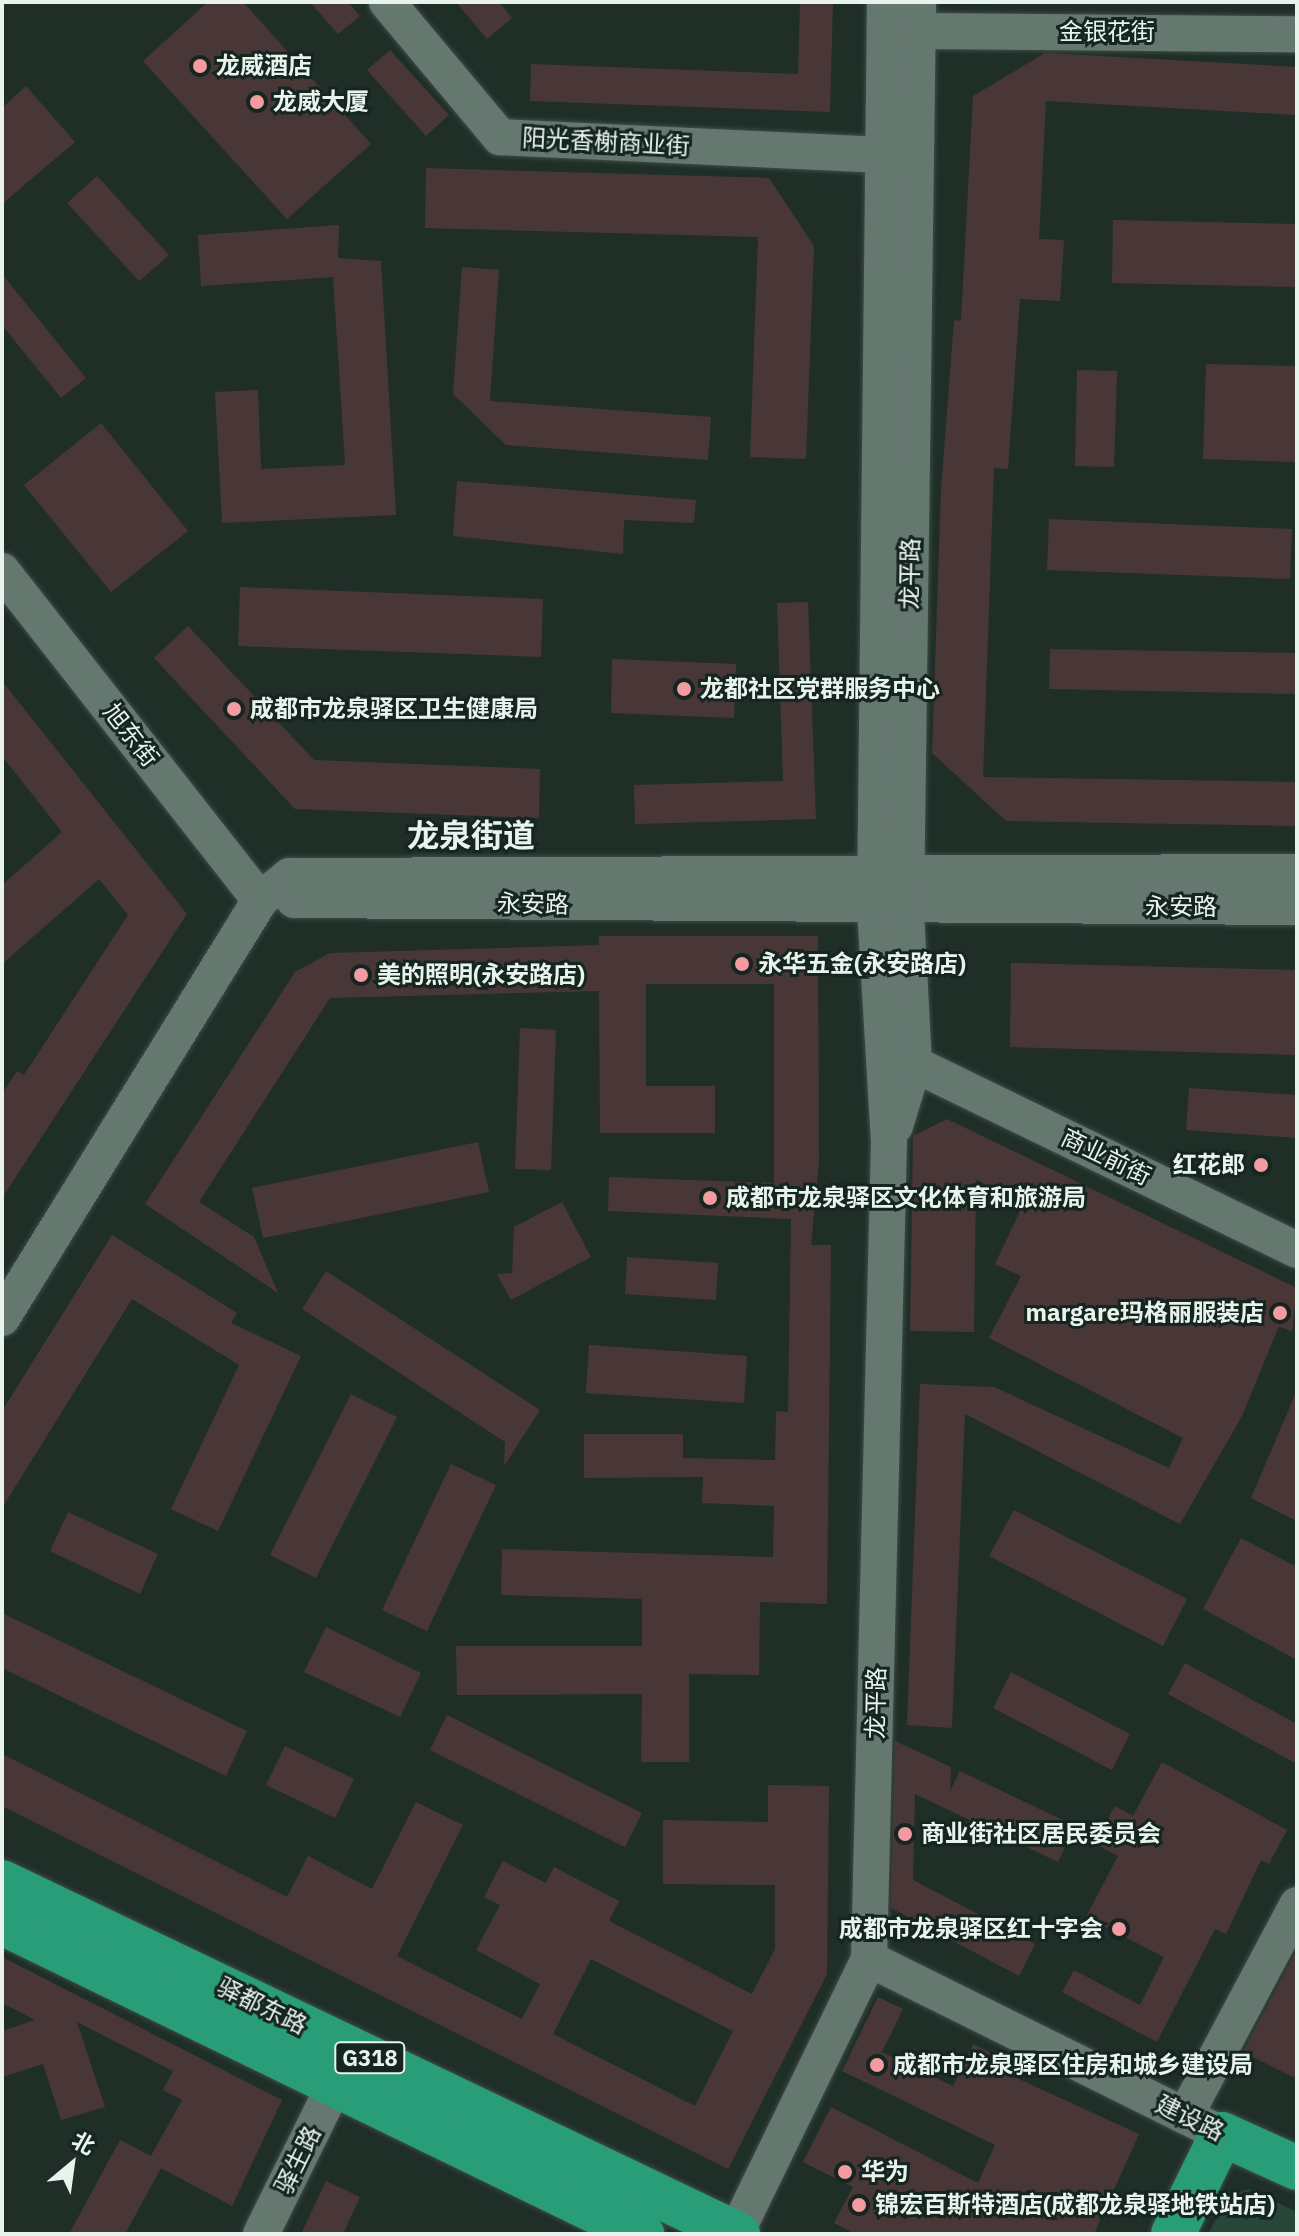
<!DOCTYPE html>
<html>
<head>
<meta charset="utf-8">
<style>
	body { margin:0 }
	#map { position:relative; width:1299px; height:2236px; overflow:hidden; background:#1f2f28; font-family:"IBM Plex Sans","Noto Sans SC",sans-serif }
	div>[style] { position:absolute }
	[style*='--x'] { left:calc(var(--x)*1px); top:calc(var(--y)*1px); width:calc(var(--w)*1px); rotate:calc(var(--a)*1deg) }
	.green>* { inset:0; background:#254639 }
	.building>* { inset:0; background:#493738 }
	.roads { filter:drop-shadow(0 0 2px #3e4c46) drop-shadow(0 0 2px #3e4c46) }
	.minor>* { height:36px; margin:-18px; padding:0 18px; transform-origin:18px; border-radius:18px; background:#657870 }
	.highway>* { height:44px; margin:-22px; padding:0 22px; transform-origin:22px; border-radius:22px; background:#299d78 }
	.dots>* { width:22px; height:22px; translate:-50% -50%; box-sizing:border-box; border:4px solid #15251f; border-radius:50% }
	span { translate:-50% -50%; white-space:nowrap; text-align:center; line-height:1.15; -webkit-text-stroke:6px #15251f; paint-order:stroke }
	.shield-label span { padding:2px 6px; background:#15251f; border:2px solid; border-radius:6px; -webkit-text-stroke-width:0 }
	.shield-label { font-size:22px; color:#e9f3ee; font-weight:700 }
	.street-label { font-size:24px; color:#e9f3ee }
	.poi-label { font-size:24px; color:#e9f3ee; font-weight:700 }
	.left { translate:0 -50%; text-align:left }
	.right { translate:-100% -50%; text-align:right }
	.district-label { font-size:32px; color:#e9f3ee; font-weight:700 }
	.frame { position:absolute; inset:0; border:4px solid #e9f3ee; pointer-events:none }
	.north { position:absolute; left:32px; top:2124px; width:80px; height:80px; -webkit-text-stroke:6px #15251f; paint-order:stroke; rotate:29deg; font-size:22px; font-weight:700; line-height:32px; text-align:center; color:#e9f3ee }
	.north::after { content:''; display:block; margin:auto; width:28px; height:36px; background:#e9f3ee; clip-path:polygon(50% 0,100% 100%,50% 72%,0 100%) }
</style>
</head>
<body>
<div id="map">
	<div class="green">
		<i style="clip-path:polygon(1249px 2189px,1297px 2212px,1297px 2234px,1208px 2234px,1228px 2196px)"></i>
	</div>
	<div class="building">
		<i style="clip-path:polygon(208px 2px,243px 2px,371px 144px,287px 219px,143px 61px)"></i>
		<i style="clip-path:polygon(310px 2px,348px 2px,360px 16px,338px 34px)"></i>
		<i style="clip-path:polygon(456px 2px,499px 2px,512px 18px,487px 39px)"></i>
		<i style="clip-path:polygon(800px 2px,833px 2px,830px 112px,530px 101px,531px 64px,798px 74px)"></i>
		<i style="clip-path:polygon(390px 50px,449px 115px,426px 136px,367px 70px)"></i>
		<i style="clip-path:polygon(1045px 53px,1297px 67px,1296px 115px,1046px 101px,1039px 239px,1064px 240px,1060px 301px,1020px 299px,1008px 469px,994px 468px,983px 777px,1297px 782px,1297px 826px,1006px 821px,932px 753px,941px 490px,954px 320px,961px 321px,973px 96px)"></i>
		<i style="clip-path:polygon(26px 86px,75px 142px,2px 204px,2px 108px)"></i>
		<i style="clip-path:polygon(426px 168px,769px 178px,814px 246px,806px 459px,750px 457px,758px 237px,425px 228px)"></i>
		<i style="clip-path:polygon(97px 176px,169px 255px,139px 281px,67px 203px)"></i>
		<i style="clip-path:polygon(1113px 220px,1297px 224px,1297px 287px,1112px 283px)"></i>
		<i style="clip-path:polygon(339px 225px,338px 258px,381px 261px,396px 515px,222px 523px,215px 392px,258px 390px,261px 469px,345px 465px,333px 277px,201px 286px,198px 235px)"></i>
		<i style="clip-path:polygon(462px 267px,499px 270px,490px 401px,711px 417px,708px 460px,506px 445px,453px 394px)"></i>
		<i style="clip-path:polygon(2px 274px,86px 378px,61px 398px,2px 325px)"></i>
		<i style="clip-path:polygon(1206px 364px,1297px 366px,1297px 462px,1203px 459px)"></i>
		<i style="clip-path:polygon(1077px 370px,1117px 371px,1114px 467px,1075px 466px)"></i>
		<i style="clip-path:polygon(101px 423px,188px 531px,111px 592px,24px 485px)"></i>
		<i style="clip-path:polygon(457px 481px,696px 500px,694px 523px,624px 520px,623px 554px,453px 536px)"></i>
		<i style="clip-path:polygon(1049px 519px,1292px 529px,1290px 579px,1047px 570px)"></i>
		<i style="clip-path:polygon(240px 587px,543px 599px,541px 657px,238px 646px)"></i>
		<i style="clip-path:polygon(808px 602px,816px 819px,635px 824px,634px 785px,783px 781px,777px 603px)"></i>
		<i style="clip-path:polygon(188px 626px,314px 760px,540px 769px,539px 818px,295px 809px,154px 658px)"></i>
		<i style="clip-path:polygon(1050px 649px,1297px 653px,1297px 694px,1049px 689px)"></i>
		<i style="clip-path:polygon(612px 659px,736px 664px,734px 718px,611px 713px)"></i>
		<i style="clip-path:polygon(2px 681px,187px 914px,2px 1198px,2px 1094px,17px 1071px,24px 1075px,128px 915px,99px 879px,2px 964px,2px 885px,62px 832px,2px 756px)"></i>
		<i style="clip-path:polygon(599px 936px,818px 936px,819px 1162px,811px 1245px,831px 1245px,827px 1604px,760px 1602px,759px 1675px,689px 1674px,689px 1762px,641px 1762px,642px 1694px,457px 1695px,456px 1646px,642px 1646px,642px 1599px,501px 1595px,502px 1549px,773px 1557px,774px 1506px,702px 1503px,703px 1477px,584px 1478px,584px 1434px,683px 1434px,683px 1458px,775px 1460px,776px 1411px,788px 1412px,791px 1219px,608px 1211px,609px 1177px,774px 1183px,774px 984px,646px 984px,646px 1086px,715px 1086px,715px 1133px,600px 1133px,599px 991px,330px 998px,199px 1202px,254px 1237px,278px 1293px,145px 1204px,295px 972px,330px 953px,599px 945px)"></i>
		<i style="clip-path:polygon(1011px 963px,1297px 970px,1297px 1055px,1010px 1047px)"></i>
		<i style="clip-path:polygon(520px 1028px,556px 1030px,551px 1170px,515px 1169px)"></i>
		<i style="clip-path:polygon(1189px 1088px,1297px 1095px,1297px 1138px,1186px 1130px)"></i>
		<i style="clip-path:polygon(947px 1119px,1297px 1288px,1292px 1332px,1279px 1326px,1242px 1416px,1180px 1524px,965px 1414px,952px 1728px,907px 1725px,920px 1384px,994px 1387px,1169px 1468px,1183px 1438px,989px 1338px,1021px 1276px,995px 1264px,1024px 1203px,976px 1180px,974px 1332px,910px 1331px,913px 1136px)"></i>
		<i style="clip-path:polygon(478px 1142px,489px 1192px,263px 1238px,252px 1188px)"></i>
		<i style="clip-path:polygon(562px 1202px,591px 1257px,511px 1300px,497px 1274px,512px 1273px,514px 1227px)"></i>
		<i style="clip-path:polygon(112px 1235px,237px 1313px,231px 1323px,301px 1356px,218px 1531px,171px 1509px,239px 1365px,132px 1299px,2px 1508px,2px 1411px)"></i>
		<i style="clip-path:polygon(627px 1257px,718px 1263px,716px 1300px,625px 1294px)"></i>
		<i style="clip-path:polygon(326px 1271px,540px 1410px,504px 1466px,505px 1442px,302px 1309px)"></i>
		<i style="clip-path:polygon(589px 1345px,747px 1356px,744px 1403px,586px 1393px)"></i>
		<i style="clip-path:polygon(1297px 1390px,1297px 1521px,1251px 1498px)"></i>
		<i style="clip-path:polygon(351px 1394px,397px 1417px,316px 1578px,270px 1555px)"></i>
		<i style="clip-path:polygon(451px 1464px,496px 1485px,427px 1631px,382px 1610px)"></i>
		<i style="clip-path:polygon(1014px 1510px,1187px 1599px,1163px 1646px,989px 1556px)"></i>
		<i style="clip-path:polygon(68px 1512px,158px 1554px,140px 1594px,50px 1551px)"></i>
		<i style="clip-path:polygon(1241px 1538px,1297px 1567px,1297px 1660px,1203px 1609px)"></i>
		<i style="clip-path:polygon(2px 1613px,247px 1731px,226px 1776px,2px 1668px)"></i>
		<i style="clip-path:polygon(326px 1627px,421px 1673px,400px 1717px,304px 1672px)"></i>
		<i style="clip-path:polygon(1185px 1663px,1297px 1724px,1297px 1764px,1168px 1694px)"></i>
		<i style="clip-path:polygon(1011px 1672px,1130px 1734px,1112px 1770px,993px 1708px)"></i>
		<i style="clip-path:polygon(447px 1715px,642px 1813px,625px 1847px,430px 1750px)"></i>
		<i style="clip-path:polygon(895px 1741px,951px 1767px,950px 1791px,960px 1771px,1075px 1826px,1058px 1862px,915px 1794px,913px 1880px,1035px 1944px,1019px 1976px,891px 1908px)"></i>
		<i style="clip-path:polygon(285px 1746px,354px 1779px,335px 1818px,266px 1785px)"></i>
		<i style="clip-path:polygon(evenodd,2px 1754px,287px 1897px,308px 1856px,372px 1889px,416px 1802px,463px 1825px,397px 1956px,522px 2019px,540px 1984px,476px 1950px,500px 1905px,484px 1897px,503px 1861px,546px 1883px,554px 1867px,619px 1901px,609px 1921px,752px 1994px,775px 1949px,775px 1885px,663px 1884px,663px 1820px,768px 1822px,768px 1785px,829px 1786px,827px 1974px,728px 2169px,2px 1806px,2px 1754px,591px 1959px,733px 2031px,695px 2106px,553px 2034px,591px 1959px)"></i>
		<i style="clip-path:polygon(1162px 1762px,1287px 1830px,1269px 1864px,1261px 1860px,1226px 1934px,1215px 1929px,1157px 2042px,1062px 1992px,1074px 1970px,1140px 2005px,1164px 1957px,1086px 1917px,1118px 1856px,1094px 1843px,1115px 1806px,1133px 1816px)"></i>
		<i style="clip-path:polygon(1297px 1950px,1297px 2079px,1243px 2052px)"></i>
		<i style="clip-path:polygon(2px 1957px,282px 2100px,232px 2206px,161px 2168px,125px 2234px,69px 2234px,120px 2140px,151px 2156px,182px 2100px,163px 2090px,173px 2071px,77px 2022px,105px 2107px,61px 2120px,43px 2064px,2px 2077px,2px 2031px,35px 2020px,2px 2003px)"></i>
		<i style="clip-path:polygon(878px 1997px,903px 2009px,882px 2052px,953px 2086px,973px 2044px,1002px 2058px,997px 2069px,1139px 2134px,1094px 2234px,855px 2234px,834px 2223px,853px 2187px,803px 2162px,831px 2107px,978px 2183px,995px 2145px,842px 2071px)"></i>
		<i style="clip-path:polygon(326px 2181px,360px 2197px,343px 2234px,301px 2234px)"></i>
	</div>
	<div class="roads">
		<div class="minor">
			<i style="--x:387;--y:2;--w:176;--a:50.1"></i>
			<i style="--x:500;--y:137;--w:387;--a:2.7"></i>
			<i style="--x:918;--y:31;--w:379;--a:0.5"></i>
			<i style="--x:2;--y:571;--w:418;--a:51.9"></i>
			<i style="--x:294;--y:900;--w:1003;--a:0.4"></i>
			<i style="--x:914;--y:1064;--w:426;--a:25.9"></i>
			<i style="--x:895;--y:1126;--w:65;--a:-73"></i>
			<i style="--x:914;--y:1064;--w:155;--a:-93"></i>
			<i style="--x:906;--y:909;--w:907;--a:-89.24"></i>
			<i style="--x:2;--y:1318;--w:491;--a:-58.3"></i>
			<i style="--x:260;--y:900;--w:38;--a:-39"></i>
			<i style="--x:290;--y:876;--w:1007;--a:-0.23"></i>
			<i style="--x:869;--y:1959;--w:394;--a:26.4"></i>
			<i style="--x:1185;--y:2116;--w:239;--a:-62"></i>
			<i style="--x:736;--y:2233;--w:305;--a:-64.1"></i>
			<i style="--x:869;--y:1959;--w:816;--a:-88.6"></i>
			<i style="--x:889;--y:1143;--w:234;--a:-93.4"></i>
			<i style="--x:875;--y:909;--w:907;--a:-89.37"></i>
			<i style="--x:261;--y:2234;--w:165;--a:-63.7"></i>
		</div>
		<div class="highway">
			<i style="--x:2;--y:1882;--w:816;--a:25.56"></i>
			<i style="--x:2;--y:1923;--w:712;--a:25.92"></i>
			<i style="--x:1173;--y:2234;--w:111;--a:-63.9"></i>
			<i style="--x:1222;--y:2134;--w:82;--a:24.4"></i>
		</div>
	</div>
	<div class="dots">
		<i style="left:200px;top:66px;background:#f49aa1"></i>
		<i style="left:257px;top:102px;background:#f49aa1"></i>
		<i style="left:684px;top:689px;background:#f49aa1"></i>
		<i style="left:234px;top:709px;background:#f49aa1"></i>
		<i style="left:742px;top:964px;background:#f49aa1"></i>
		<i style="left:361px;top:975px;background:#f49aa1"></i>
		<i style="left:1261px;top:1165px;background:#f49aa1"></i>
		<i style="left:710px;top:1198px;background:#f49aa1"></i>
		<i style="left:1280px;top:1313px;background:#f49aa1"></i>
		<i style="left:905px;top:1834px;background:#f49aa1"></i>
		<i style="left:1119px;top:1929px;background:#f49aa1"></i>
		<i style="left:877px;top:2065px;background:#f49aa1"></i>
		<i style="left:845px;top:2172px;background:#f49aa1"></i>
		<i style="left:859px;top:2205px;background:#f49aa1"></i>
	</div>
	<div class="shield-label">
		<span style="left:370px;top:2058px">G318</span>
	</div>
	<div class="street-label">
		<span style="left:1107px;top:32px">金银花街</span>
		<span style="left:606px;top:142px;rotate:3deg">阳光香榭商业街</span>
		<span style="left:910px;top:574px;rotate:-89deg">龙平路</span>
		<span style="left:131px;top:735px;rotate:52deg">旭东街</span>
		<span style="left:533px;top:904px;rotate:1deg">永安路</span>
		<span style="left:1181px;top:907px">永安路</span>
		<span style="left:1106px;top:1157px;rotate:26deg">商业前街</span>
		<span style="left:876px;top:1703px;rotate:-89deg">龙平路</span>
		<span style="left:262px;top:2006px;rotate:26deg">驿都东路</span>
		<span style="left:1190px;top:2118px;rotate:26deg">建设路</span>
		<span style="left:298px;top:2160px;rotate:-64deg">驿生路</span>
	</div>
	<div class="poi-label">
		<span class="left" style="left:216px;top:66px">龙威酒店</span>
		<span class="left" style="left:273px;top:102px">龙威大厦</span>
		<span class="left" style="left:700px;top:689px">龙都社区党群服务中心</span>
		<span class="left" style="left:250px;top:709px">成都市龙泉驿区卫生健康局</span>
		<span class="left" style="left:758px;top:964px">永华五金(永安路店)</span>
		<span class="left" style="left:377px;top:975px">美的照明(永安路店)</span>
		<span class="right" style="left:1245px;top:1165px">红花郎</span>
		<span class="left" style="left:726px;top:1198px">成都市龙泉驿区文化体育和旅游局</span>
		<span class="right" style="left:1264px;top:1313px">margare玛格丽服装店</span>
		<span class="left" style="left:921px;top:1834px">商业街社区居民委员会</span>
		<span class="right" style="left:1103px;top:1929px">成都市龙泉驿区红十字会</span>
		<span class="left" style="left:893px;top:2065px">成都市龙泉驿区住房和城乡建设局</span>
		<span class="left" style="left:861px;top:2172px">华为</span>
		<span class="left" style="left:875px;top:2205px">锦宏百斯特酒店(成都龙泉驿地铁站店)</span>
	</div>
	<div class="district-label">
		<span style="left:471px;top:835px">龙泉街道</span>
	</div>
	<div class="frame"></div>
	<div class="north">北</div>
</div>
</body>
</html>
